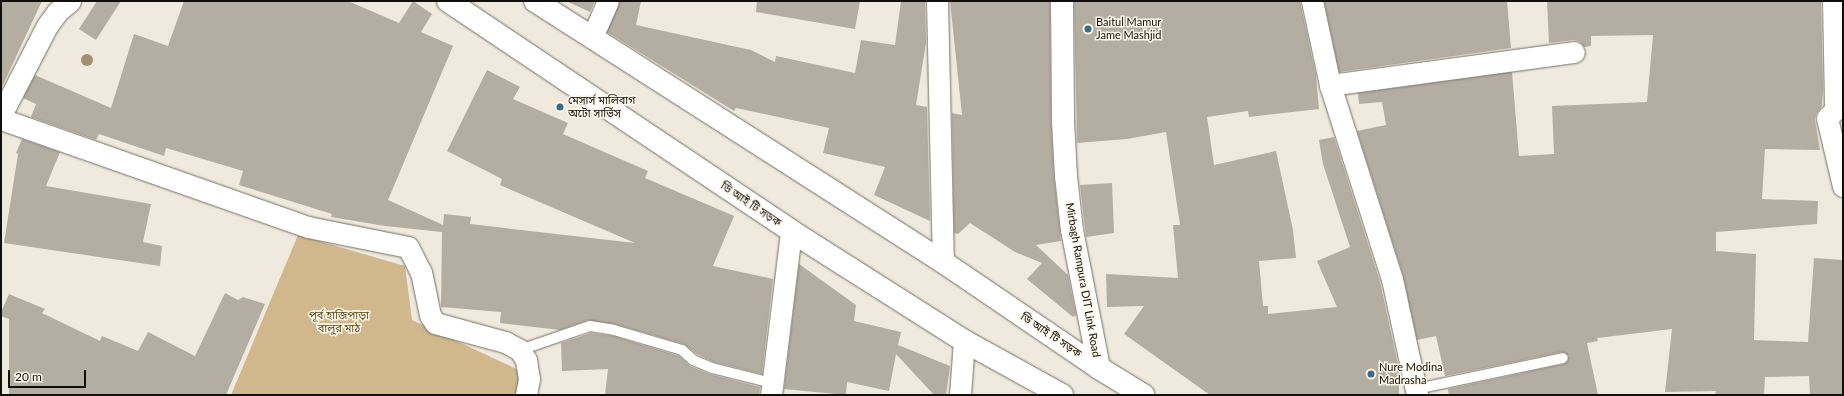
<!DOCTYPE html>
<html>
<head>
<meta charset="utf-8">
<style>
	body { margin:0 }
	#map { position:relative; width:1844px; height:396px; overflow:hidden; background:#f0eade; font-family:Lato,"Noto Sans Bengali",sans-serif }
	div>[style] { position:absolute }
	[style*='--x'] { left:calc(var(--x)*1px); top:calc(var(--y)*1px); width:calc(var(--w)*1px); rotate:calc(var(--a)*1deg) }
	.green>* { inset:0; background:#d0b88c }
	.building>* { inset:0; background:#b3ada2 }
	.roads { filter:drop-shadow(0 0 1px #746f64) drop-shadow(0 0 1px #746f64) }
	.lane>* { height:10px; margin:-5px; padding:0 5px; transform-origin:5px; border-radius:5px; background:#fff }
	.street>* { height:21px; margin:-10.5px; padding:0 10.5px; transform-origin:10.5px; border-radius:10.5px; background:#fff }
	.secondary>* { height:22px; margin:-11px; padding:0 11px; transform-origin:11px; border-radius:11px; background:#fff }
	.primary>* { height:22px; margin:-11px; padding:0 11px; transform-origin:11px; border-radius:11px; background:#fff }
	.trees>* { width:12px; height:12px; margin:-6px; border-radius:50%; background:#a19171 }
	.dots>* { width:11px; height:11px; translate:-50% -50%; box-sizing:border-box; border:2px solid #fdf7eb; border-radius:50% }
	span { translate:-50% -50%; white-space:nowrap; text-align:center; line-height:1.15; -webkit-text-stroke:3px #fdf7eb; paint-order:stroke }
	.poi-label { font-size:11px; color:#110f0b }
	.left { translate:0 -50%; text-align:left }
	.street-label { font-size:11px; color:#110f0b }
	.park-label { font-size:11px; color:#614918 }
	.frame { position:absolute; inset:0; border:2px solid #110f0b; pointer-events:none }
	.scale { position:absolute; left:8px; top:370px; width:78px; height:18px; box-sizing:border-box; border:2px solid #110f0b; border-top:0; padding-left:5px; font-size:12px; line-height:14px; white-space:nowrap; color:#110f0b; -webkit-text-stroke:3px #fdf7eb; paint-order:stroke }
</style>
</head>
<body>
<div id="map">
	<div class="green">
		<i style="clip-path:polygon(298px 235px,405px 266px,412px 320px,527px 374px,528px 395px,231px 395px)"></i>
	</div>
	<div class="building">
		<i style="clip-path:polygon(1px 1px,42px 1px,1px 89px)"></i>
		<i style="clip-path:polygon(97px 1px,121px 1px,96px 40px,79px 29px)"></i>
		<i style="clip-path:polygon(184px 1px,348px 1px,399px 23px,413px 1px,432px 14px,421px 32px,453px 46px,388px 200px,443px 225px,444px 214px,471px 217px,470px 224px,635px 243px,500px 185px,502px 179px,447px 151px,487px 70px,520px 87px,513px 99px,568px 123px,563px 134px,648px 171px,645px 178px,734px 216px,713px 266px,773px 279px,762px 374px,714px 362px,697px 354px,684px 344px,615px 324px,588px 320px,560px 330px,500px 323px,501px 312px,441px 307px,442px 232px,385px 226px,331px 217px,332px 214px,239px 185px,243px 171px,166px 148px,164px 156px,99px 134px,96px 140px,31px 117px,36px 104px,23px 98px,35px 75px,111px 108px,134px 34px,168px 46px)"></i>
		<i style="clip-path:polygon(566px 1px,595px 1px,590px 12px)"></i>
		<i style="clip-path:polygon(620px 1px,641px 1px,636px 25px,751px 50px,775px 62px,776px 56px,855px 73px,861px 40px,895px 45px,901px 1px,925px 1px,926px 43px,916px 105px,927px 107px,930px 221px,874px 195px,885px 167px,823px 153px,829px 128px,736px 108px,734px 111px,607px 32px)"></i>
		<i style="clip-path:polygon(757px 1px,860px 1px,855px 29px,756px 12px)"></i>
		<i style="clip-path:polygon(950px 1px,1050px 1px,1051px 122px,1054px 177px,1061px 241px,1036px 245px,1068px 275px,1076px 315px,1073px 317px,1027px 279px,1042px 263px,1015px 252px,970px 223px,958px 234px,954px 233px,952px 113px,962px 115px)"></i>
		<i style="clip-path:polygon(1074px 1px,1300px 1px,1316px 76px,1319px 109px,1249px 117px,1248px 111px,1207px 117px,1214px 165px,1276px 151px,1293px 230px,1296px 258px,1259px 261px,1263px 306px,1268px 306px,1268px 314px,1337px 307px,1317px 261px,1350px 247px,1323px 164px,1319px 140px,1334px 137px,1380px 282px,1399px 369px,1399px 395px,1210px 395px,1124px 334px,1144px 306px,1107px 307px,1106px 274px,1178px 278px,1173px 225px,1180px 225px,1166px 132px,1127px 139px,1077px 143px)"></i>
		<i style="clip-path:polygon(1324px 1px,1507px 1px,1511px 48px,1339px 72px)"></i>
		<i style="clip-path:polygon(1547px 1px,1821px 2px,1823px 90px,1822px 106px,1816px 114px,1815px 120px,1820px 150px,1765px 149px,1762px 199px,1818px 201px,1817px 224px,1716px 232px,1716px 251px,1756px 254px,1754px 340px,1808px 342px,1814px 258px,1843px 260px,1843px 395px,1810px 395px,1809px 376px,1765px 377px,1764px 395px,1715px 395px,1716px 391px,1665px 392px,1672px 329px,1597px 338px,1598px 341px,1587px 343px,1598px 395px,1449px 395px,1448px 389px,1564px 364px,1569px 356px,1562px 352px,1445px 376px,1436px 336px,1417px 340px,1403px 275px,1357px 131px,1386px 125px,1382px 102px,1359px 104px,1358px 93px,1512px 72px,1519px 156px,1554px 154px,1552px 106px,1647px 102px,1653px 35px,1591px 36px,1591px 46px,1584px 47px,1579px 41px,1573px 40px,1549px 43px)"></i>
		<i style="clip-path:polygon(22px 139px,60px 152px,46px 186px,151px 204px,143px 242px,162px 246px,160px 266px,4px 243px,18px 154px,16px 153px)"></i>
		<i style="clip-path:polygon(1112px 183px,1114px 233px,1086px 237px,1080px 185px)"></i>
		<i style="clip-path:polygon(799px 264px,856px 305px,854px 321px,901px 332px,898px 345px,950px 366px,946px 395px,934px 395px,896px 354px,889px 391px,847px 382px,846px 395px,784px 389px)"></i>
		<i style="clip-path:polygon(225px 293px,238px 300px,243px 297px,265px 304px,226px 395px,9px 395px,9px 319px,1px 316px,1px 312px,9px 294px,45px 309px,42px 313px,100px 341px,102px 336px,138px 351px,148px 332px,195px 356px)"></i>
		<i style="clip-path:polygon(591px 333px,613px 336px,679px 356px,690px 366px,709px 374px,760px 387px,759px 395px,605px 395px,608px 369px,562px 371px,561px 343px)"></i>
	</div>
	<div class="roads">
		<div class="lane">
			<i style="--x:520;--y:350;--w:74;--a:-18.9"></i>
			<i style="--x:590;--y:326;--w:24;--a:9"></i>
			<i style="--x:614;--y:330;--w:71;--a:16.4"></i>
			<i style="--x:682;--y:350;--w:15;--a:42"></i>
			<i style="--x:693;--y:360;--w:21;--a:23"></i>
			<i style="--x:712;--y:368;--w:62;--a:14"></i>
			<i style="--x:1416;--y:389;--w:150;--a:-11.9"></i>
		</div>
		<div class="street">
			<i style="--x:937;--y:1;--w:261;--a:88.7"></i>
			<i style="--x:1312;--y:1;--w:86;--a:77.9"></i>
			<i style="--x:1330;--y:85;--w:204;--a:72.3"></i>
			<i style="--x:1392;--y:279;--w:119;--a:77.8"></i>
			<i style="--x:1833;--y:1;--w:109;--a:88.9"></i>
			<i style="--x:1835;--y:110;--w:11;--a:135"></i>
			<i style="--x:1827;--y:118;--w:70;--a:76.8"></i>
			<i style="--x:592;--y:37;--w:39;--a:-66"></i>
			<i style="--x:1330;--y:85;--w:246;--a:-7.7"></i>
			<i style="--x:1;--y:115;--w:100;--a:-62.7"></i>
			<i style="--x:47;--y:26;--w:17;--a:-54"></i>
			<i style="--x:57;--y:12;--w:17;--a:-40"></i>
			<i style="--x:1;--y:119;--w:325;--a:19.4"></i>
			<i style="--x:308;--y:227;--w:102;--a:11.3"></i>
			<i style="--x:408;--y:247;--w:28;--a:63"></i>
			<i style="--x:421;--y:272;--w:44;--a:78.2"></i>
			<i style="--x:430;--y:315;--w:9;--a:58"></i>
			<i style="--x:435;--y:323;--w:73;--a:15.2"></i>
			<i style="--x:505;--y:342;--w:17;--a:28"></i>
			<i style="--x:520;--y:350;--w:12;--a:59"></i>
			<i style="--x:526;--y:360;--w:19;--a:81"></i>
			<i style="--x:529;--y:379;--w:16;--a:101"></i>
			<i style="--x:771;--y:395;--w:165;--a:-83"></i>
			<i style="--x:960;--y:395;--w:54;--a:-85.8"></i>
		</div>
		<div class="secondary">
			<i style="--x:1062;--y:1;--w:120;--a:89.5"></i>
			<i style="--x:1063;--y:121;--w:55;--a:86.9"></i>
			<i style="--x:1066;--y:176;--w:54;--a:83.7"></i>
			<i style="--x:1072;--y:230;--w:141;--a:78.9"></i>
		</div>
		<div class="primary">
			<i style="--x:448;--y:1;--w:413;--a:33.8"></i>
			<i style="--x:791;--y:231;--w:205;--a:32.4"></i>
			<i style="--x:964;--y:341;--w:112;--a:28.9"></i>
			<i style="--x:535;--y:1;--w:484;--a:32.6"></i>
			<i style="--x:943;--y:262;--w:189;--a:34.2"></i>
			<i style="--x:1099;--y:368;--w:52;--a:31.5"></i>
		</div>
	</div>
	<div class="trees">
		<i style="left:87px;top:60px"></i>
	</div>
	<div class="dots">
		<i style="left:1088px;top:29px;background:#386d89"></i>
		<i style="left:560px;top:107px;background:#386d89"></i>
		<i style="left:1371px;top:374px;background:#386d89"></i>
	</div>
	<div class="poi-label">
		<span class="left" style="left:1096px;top:29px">Baitul Mamur<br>Jame Mashjid</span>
		<span class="left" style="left:568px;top:107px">মেসার্স মালিবাগ<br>অটো সার্ভিস</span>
		<span class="left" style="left:1379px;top:374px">Nure Modina<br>Madrasha</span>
	</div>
	<div class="street-label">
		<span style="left:751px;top:204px;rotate:34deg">ডি আই টি সড়ক</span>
		<span style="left:1083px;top:280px;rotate:80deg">Mirbagh Rampura DIT Link Road</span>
		<span style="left:1051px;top:335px;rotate:34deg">ডি আই টি সড়ক</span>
	</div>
	<div class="park-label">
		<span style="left:339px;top:322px">পূর্ব হাজিপাড়া<br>বালুর মাঠ</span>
	</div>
	<div class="frame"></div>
	<div class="scale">20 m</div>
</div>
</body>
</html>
